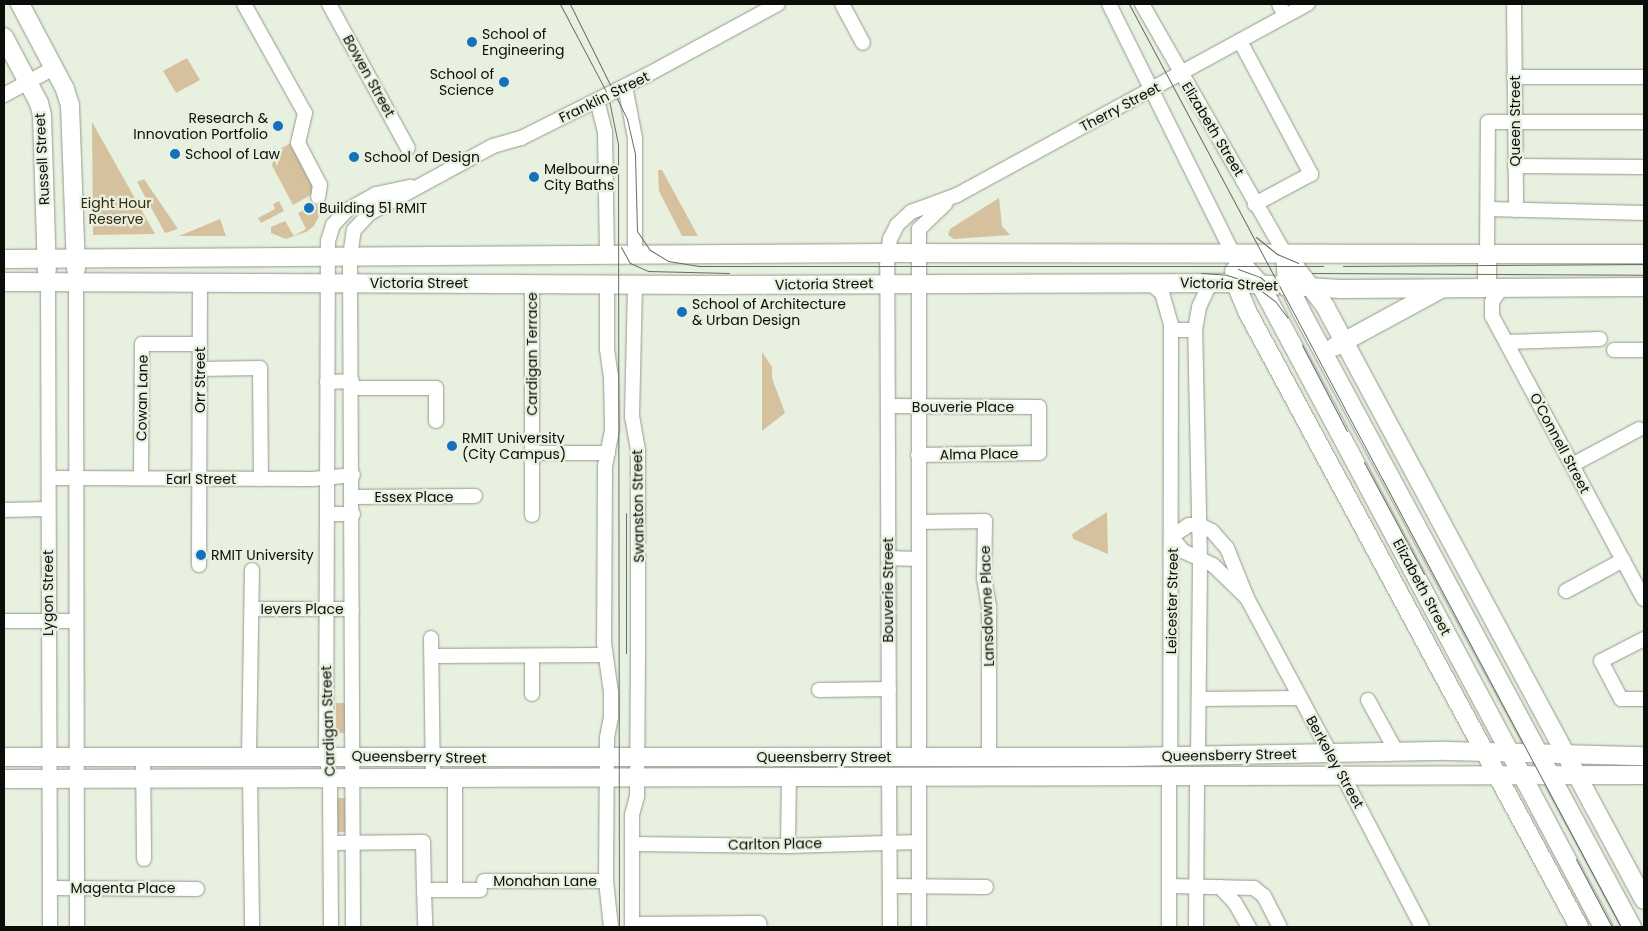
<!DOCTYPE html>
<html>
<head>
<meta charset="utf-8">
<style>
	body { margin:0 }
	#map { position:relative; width:1648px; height:931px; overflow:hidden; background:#e8f0e0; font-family:Poppins,sans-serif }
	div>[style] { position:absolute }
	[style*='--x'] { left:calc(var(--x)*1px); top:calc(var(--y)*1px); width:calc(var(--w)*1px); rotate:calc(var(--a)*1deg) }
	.green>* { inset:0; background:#d6c19f }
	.roads { filter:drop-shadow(0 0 1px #929a8b) drop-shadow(0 0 1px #929a8b) }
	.minor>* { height:14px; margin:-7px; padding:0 7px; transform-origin:7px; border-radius:7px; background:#fff }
	.major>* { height:18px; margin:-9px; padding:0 9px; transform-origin:9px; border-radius:9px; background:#fff }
	.tram>* { height:1px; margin:-0.5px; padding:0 0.5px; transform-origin:0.5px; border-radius:0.5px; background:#686d63 }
	.dots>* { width:14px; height:14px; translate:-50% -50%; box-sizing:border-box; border:2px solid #e8f0e0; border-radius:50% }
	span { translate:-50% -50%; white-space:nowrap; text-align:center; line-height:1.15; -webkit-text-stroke:4.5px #e8f0e0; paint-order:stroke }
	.poi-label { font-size:14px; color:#0a0d08 }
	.left { translate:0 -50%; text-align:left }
	.right { translate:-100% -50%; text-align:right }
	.street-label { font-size:14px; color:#0a0d08 }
	.park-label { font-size:14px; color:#35270e }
	.frame { position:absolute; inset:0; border:5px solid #0a0d08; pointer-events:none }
</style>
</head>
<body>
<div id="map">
	<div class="green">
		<i style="clip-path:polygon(187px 58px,200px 80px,176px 93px,163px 71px)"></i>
		<i style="clip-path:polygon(92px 122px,155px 234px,93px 235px)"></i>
		<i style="clip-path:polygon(291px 143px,318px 191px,293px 205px,267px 156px)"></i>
		<i style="clip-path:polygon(658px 170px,662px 170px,698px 236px,682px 236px,659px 191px)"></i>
		<i style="clip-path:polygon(144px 179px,178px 229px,165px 233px,137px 182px)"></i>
		<i style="clip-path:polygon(999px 198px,1002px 226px,1010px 235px,954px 239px,948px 235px,950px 229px)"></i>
		<i style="clip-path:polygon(279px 201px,284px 211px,261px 223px,258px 218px,275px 209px,273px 204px)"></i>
		<i style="clip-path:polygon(313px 205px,318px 206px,320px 214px,314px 226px,306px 232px,286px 239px,271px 233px,271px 227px,285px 221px,294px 236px,306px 229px,298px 213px)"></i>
		<i style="clip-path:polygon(220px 219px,226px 236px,179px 236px)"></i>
		<i style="clip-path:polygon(762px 352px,772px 367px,772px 378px,785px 413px,762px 431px)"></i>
		<i style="clip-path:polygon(1107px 512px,1108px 554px,1073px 539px,1072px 534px)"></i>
		<i style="clip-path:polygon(336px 703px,348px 703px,347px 733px,336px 733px)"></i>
		<i style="clip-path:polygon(337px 798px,348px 798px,348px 832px,337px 832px)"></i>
	</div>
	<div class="roads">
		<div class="minor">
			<i style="--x:244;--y:4;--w:125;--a:60.8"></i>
			<i style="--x:305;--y:113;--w:31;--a:103"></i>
			<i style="--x:298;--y:143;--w:47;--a:62.4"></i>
			<i style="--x:320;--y:185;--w:12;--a:99"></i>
			<i style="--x:329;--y:4;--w:164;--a:61.3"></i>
			<i style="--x:842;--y:4;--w:44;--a:61.7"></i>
			<i style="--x:1109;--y:4;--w:279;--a:63.6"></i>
			<i style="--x:1142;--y:4;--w:288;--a:60.2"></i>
			<i style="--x:1279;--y:4;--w:13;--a:63"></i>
			<i style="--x:1514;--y:4;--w:206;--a:89.4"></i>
			<i style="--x:1240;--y:41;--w:151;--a:61.9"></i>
			<i style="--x:1311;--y:174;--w:64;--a:151.8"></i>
			<i style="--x:1514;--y:77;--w:130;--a:0"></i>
			<i style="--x:625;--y:86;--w:53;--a:79.1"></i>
			<i style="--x:635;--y:138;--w:117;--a:90"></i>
			<i style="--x:4;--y:95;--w:57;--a:-28.4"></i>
			<i style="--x:597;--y:100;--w:32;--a:76"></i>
			<i style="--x:605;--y:131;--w:124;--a:89.1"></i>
			<i style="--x:1515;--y:166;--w:129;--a:0.4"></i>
			<i style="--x:1488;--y:209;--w:156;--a:1.5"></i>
			<i style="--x:1487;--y:255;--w:133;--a:-89.6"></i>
			<i style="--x:1488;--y:122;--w:156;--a:0"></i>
			<i style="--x:48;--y:282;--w:645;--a:89.82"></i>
			<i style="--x:76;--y:282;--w:645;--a:89.91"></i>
			<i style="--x:532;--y:283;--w:232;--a:90"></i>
			<i style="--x:607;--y:283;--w:66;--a:90"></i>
			<i style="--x:607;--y:349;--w:27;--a:82"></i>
			<i style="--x:611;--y:376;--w:54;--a:88.9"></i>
			<i style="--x:612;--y:430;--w:37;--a:101"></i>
			<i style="--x:605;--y:466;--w:177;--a:90.3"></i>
			<i style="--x:604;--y:643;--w:49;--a:81.9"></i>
			<i style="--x:611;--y:692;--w:25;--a:90"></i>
			<i style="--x:611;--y:717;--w:21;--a:101"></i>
			<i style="--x:607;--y:738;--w:143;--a:90.4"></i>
			<i style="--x:606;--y:881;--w:46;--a:83.8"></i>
			<i style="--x:1150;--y:283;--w:16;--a:40"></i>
			<i style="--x:1162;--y:293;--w:32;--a:74"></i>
			<i style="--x:1171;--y:324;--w:432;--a:90.1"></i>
			<i style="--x:1502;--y:287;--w:18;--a:124"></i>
			<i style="--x:1492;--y:302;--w:14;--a:90"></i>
			<i style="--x:1492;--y:316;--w:321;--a:61.8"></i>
			<i style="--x:1171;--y:330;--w:24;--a:0"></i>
			<i style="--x:1506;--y:342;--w:94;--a:-1.8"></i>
			<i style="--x:1614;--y:350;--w:30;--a:0"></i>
			<i style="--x:200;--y:369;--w:60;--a:-1"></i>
			<i style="--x:260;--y:368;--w:111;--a:89.5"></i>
			<i style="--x:327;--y:382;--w:25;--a:-2"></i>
			<i style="--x:352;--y:388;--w:84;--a:0"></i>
			<i style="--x:436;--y:388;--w:33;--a:90"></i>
			<i style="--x:888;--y:406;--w:151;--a:0.4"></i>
			<i style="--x:1039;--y:407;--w:46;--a:90"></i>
			<i style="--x:1039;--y:453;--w:121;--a:179.1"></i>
			<i style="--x:532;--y:453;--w:76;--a:0"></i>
			<i style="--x:1572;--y:465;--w:76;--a:-28.2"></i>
			<i style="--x:49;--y:478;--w:264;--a:0.2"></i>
			<i style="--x:313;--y:479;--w:40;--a:-5.7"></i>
			<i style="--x:141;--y:478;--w:134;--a:-89.6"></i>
			<i style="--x:142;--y:344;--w:58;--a:0"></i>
			<i style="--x:353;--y:497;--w:122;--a:-0.5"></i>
			<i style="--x:4;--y:510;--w:44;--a:-1.3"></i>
			<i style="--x:327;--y:514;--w:26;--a:0"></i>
			<i style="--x:919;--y:522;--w:66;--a:-0.9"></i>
			<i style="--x:985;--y:521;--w:57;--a:91"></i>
			<i style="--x:984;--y:578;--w:29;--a:80"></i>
			<i style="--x:989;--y:607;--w:150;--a:90"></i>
			<i style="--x:888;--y:558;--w:30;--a:2"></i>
			<i style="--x:199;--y:565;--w:283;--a:-89.8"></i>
			<i style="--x:1566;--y:591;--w:65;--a:-28.5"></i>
			<i style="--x:1247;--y:598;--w:47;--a:-135.9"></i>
			<i style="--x:1213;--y:565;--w:33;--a:-155"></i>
			<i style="--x:1183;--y:551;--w:17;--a:-130"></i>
			<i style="--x:1172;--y:538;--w:7;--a:-45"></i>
			<i style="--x:1177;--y:533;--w:14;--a:-34"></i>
			<i style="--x:1189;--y:525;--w:11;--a:0"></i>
			<i style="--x:1200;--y:525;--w:13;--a:27"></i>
			<i style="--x:1212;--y:531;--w:23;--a:49"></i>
			<i style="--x:1227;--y:548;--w:54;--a:68.2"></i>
			<i style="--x:1247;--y:598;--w:176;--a:61.8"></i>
			<i style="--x:252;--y:609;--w:100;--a:0"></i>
			<i style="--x:4;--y:621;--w:72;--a:0"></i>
			<i style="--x:431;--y:638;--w:139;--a:89.2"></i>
			<i style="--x:1644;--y:639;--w:48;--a:152.9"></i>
			<i style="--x:1601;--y:661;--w:43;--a:62.2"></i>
			<i style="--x:1621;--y:699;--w:23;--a:0"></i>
			<i style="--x:432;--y:656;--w:172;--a:-0.3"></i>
			<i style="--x:532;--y:656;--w:38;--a:90"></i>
			<i style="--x:819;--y:690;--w:70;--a:-0.8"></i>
			<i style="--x:1199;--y:699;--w:101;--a:-0.6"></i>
			<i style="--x:1368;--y:700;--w:58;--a:61.2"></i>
			<i style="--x:1198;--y:755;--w:194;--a:-89.4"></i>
			<i style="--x:1200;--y:561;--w:231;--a:-91.2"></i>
			<i style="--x:1195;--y:330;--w:23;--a:-80"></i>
			<i style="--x:1199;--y:307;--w:26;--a:-65"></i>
			<i style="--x:249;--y:756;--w:186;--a:-89.1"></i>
			<i style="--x:889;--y:756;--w:490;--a:-90.2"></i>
			<i style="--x:887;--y:266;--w:27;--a:-84"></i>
			<i style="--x:890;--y:239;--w:16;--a:-63"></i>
			<i style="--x:897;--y:225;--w:19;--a:-43"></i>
			<i style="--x:911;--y:212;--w:49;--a:-20.3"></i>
			<i style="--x:957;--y:195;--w:400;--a:-28.6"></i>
			<i style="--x:919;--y:756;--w:527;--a:-90"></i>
			<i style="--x:919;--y:229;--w:37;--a:-44"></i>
			<i style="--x:143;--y:757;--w:102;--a:89.4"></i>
			<i style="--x:889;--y:775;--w:152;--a:89.6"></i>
			<i style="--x:1169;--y:777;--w:150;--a:90"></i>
			<i style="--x:250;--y:778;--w:149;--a:89.2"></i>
			<i style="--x:1344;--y:778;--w:168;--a:62.4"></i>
			<i style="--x:331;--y:843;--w:92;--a:-0.6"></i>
			<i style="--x:423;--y:842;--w:48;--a:88.8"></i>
			<i style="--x:424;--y:890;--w:31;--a:0"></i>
			<i style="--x:455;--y:890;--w:113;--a:-90"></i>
			<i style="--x:632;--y:844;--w:156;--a:0.7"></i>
			<i style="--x:788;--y:846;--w:131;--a:-1.7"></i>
			<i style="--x:788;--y:846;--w:70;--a:-89.2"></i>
			<i style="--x:484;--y:881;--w:122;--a:0"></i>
			<i style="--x:890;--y:886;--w:96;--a:0.6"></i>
			<i style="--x:1170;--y:886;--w:84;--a:1.4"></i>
			<i style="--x:1254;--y:888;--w:13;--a:39"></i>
			<i style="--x:1264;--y:896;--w:35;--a:63"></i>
			<i style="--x:1220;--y:887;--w:22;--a:47"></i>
			<i style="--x:1235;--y:903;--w:28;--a:60"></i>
			<i style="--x:50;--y:888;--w:147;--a:0.4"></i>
			<i style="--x:424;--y:890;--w:37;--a:88"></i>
			<i style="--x:455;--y:890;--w:25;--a:0"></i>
			<i style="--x:632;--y:924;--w:127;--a:-0.5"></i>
			<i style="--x:759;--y:923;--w:4;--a:76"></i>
			<i style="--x:331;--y:927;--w:149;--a:-90.4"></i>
			<i style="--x:330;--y:778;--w:22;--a:-100"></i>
			<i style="--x:326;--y:756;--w:515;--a:-89.78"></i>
			<i style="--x:328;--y:241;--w:17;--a:-73"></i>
			<i style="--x:333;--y:225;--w:21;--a:-47"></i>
			<i style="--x:347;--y:210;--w:33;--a:-29"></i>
			<i style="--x:376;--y:194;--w:35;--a:-12"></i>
			<i style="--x:353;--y:927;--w:670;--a:-90.26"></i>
			<i style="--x:350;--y:257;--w:27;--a:-82"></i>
			<i style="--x:354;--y:230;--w:23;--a:-47"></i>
			<i style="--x:370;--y:213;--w:140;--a:-28.6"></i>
			<i style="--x:493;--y:146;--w:29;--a:-16"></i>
			<i style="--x:521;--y:138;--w:141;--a:-26.6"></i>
			<i style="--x:647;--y:75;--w:149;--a:-28.5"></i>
			<i style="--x:632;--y:927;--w:112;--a:-90"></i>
			<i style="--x:632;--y:815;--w:20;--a:-75"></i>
			<i style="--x:637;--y:796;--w:140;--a:-89.6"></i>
			<i style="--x:638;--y:656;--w:206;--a:-90"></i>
			<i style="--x:638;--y:450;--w:34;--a:-100"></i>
			<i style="--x:632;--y:417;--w:133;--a:-88.7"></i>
			<i style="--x:919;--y:927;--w:152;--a:-90"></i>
			<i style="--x:1196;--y:927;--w:149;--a:-89.6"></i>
		</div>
		<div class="major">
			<i style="--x:20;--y:4;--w:96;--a:62.1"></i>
			<i style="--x:65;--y:89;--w:17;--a:73"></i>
			<i style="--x:70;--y:105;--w:164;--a:87.9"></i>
			<i style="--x:4;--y:37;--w:75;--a:62.1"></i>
			<i style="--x:39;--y:103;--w:12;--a:76"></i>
			<i style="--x:42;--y:115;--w:155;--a:88.2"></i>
			<i style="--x:1233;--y:254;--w:40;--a:48"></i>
			<i style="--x:1260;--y:284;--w:729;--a:61.92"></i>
			<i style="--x:1285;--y:254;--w:28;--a:86"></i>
			<i style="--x:1287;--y:282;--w:32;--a:64"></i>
			<i style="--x:1301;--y:311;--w:699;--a:61.75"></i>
			<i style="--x:1285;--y:254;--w:66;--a:52.4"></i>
			<i style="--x:1325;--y:306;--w:674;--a:61.76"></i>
			<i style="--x:1487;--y:255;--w:32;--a:90"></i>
			<i style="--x:4;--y:259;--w:884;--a:-0.39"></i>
			<i style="--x:888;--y:253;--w:756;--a:0.08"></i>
			<i style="--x:1234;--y:271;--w:16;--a:79"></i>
			<i style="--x:1237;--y:287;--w:26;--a:67"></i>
			<i style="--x:1247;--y:311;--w:700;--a:61.68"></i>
			<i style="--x:4;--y:282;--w:705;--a:0.24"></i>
			<i style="--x:709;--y:285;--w:527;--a:-0.22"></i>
			<i style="--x:1236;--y:283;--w:105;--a:3.3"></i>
			<i style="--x:1341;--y:289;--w:303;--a:-0.4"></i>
			<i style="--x:1334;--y:347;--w:122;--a:-28.5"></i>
			<i style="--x:4;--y:757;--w:1122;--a:0"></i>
			<i style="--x:1126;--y:757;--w:321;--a:-1.1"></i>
			<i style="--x:1447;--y:751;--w:197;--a:1.5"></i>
			<i style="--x:4;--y:779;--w:1640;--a:-0.14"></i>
		</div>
	</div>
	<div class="tram">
		<i style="--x:560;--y:4;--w:103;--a:62.2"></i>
		<i style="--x:608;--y:95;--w:50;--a:78.5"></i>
		<i style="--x:618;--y:144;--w:783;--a:89.93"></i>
		<i style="--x:570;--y:4;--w:128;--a:63.6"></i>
		<i style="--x:627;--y:119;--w:37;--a:77"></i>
		<i style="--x:635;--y:155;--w:76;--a:88.5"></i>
		<i style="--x:637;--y:231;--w:23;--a:56"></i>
		<i style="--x:650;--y:250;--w:21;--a:31"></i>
		<i style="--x:668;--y:261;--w:30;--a:9"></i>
		<i style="--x:698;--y:266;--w:625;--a:0"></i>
		<i style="--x:1129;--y:4;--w:1046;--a:61.94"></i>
		<i style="--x:1256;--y:237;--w:27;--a:39"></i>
		<i style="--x:1277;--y:254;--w:23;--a:23"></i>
		<i style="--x:621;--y:247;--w:18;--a:61"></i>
		<i style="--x:630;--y:263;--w:20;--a:24"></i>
		<i style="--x:648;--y:271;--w:81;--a:1.4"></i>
		<i style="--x:1343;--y:266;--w:301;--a:-0.4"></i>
		<i style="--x:1238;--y:269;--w:23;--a:20"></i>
		<i style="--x:1260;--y:277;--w:26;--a:40"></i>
		<i style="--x:1201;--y:273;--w:26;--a:4"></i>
		<i style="--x:1227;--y:275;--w:25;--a:18"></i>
		<i style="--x:1251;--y:283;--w:30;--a:37"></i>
		<i style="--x:1275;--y:301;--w:21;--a:53"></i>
		<i style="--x:1312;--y:273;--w:332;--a:0.3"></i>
		<i style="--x:1302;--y:345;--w:97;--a:62.4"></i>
		<i style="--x:1364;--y:462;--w:127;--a:61.8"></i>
		<i style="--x:626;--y:653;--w:140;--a:-90"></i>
		<i style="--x:1576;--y:859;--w:77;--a:62.1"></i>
	</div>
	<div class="dots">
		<i style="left:472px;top:42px;background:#1570bd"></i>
		<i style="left:504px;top:82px;background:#1570bd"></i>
		<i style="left:278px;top:126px;background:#1570bd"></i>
		<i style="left:175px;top:154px;background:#1570bd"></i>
		<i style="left:354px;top:157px;background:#1570bd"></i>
		<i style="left:534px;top:177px;background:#1570bd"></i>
		<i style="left:309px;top:208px;background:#1570bd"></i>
		<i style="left:682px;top:312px;background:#1570bd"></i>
		<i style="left:452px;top:446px;background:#1570bd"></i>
		<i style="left:201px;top:555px;background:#1570bd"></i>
	</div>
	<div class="poi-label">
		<span class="left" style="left:482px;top:42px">School of<br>Engineering</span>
		<span class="right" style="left:494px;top:82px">School of<br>Science</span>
		<span class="right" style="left:268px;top:126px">Research &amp;<br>Innovation Portfolio</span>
		<span class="left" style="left:185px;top:154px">School of Law</span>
		<span class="left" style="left:364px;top:157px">School of Design</span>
		<span class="left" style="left:544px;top:177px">Melbourne<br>City Baths</span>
		<span class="left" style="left:319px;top:208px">Building 51 RMIT</span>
		<span class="left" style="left:692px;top:312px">School of Architecture<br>&amp; Urban Design</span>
		<span class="left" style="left:462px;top:446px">RMIT University<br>(City Campus)</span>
		<span class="left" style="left:211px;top:555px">RMIT University</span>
	</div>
	<div class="street-label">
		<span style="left:369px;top:76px;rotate:61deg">Bowen Street</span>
		<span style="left:604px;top:97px;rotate:-26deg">Franklin Street</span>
		<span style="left:1120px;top:107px;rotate:-28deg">Therry Street</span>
		<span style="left:1515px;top:121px;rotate:-90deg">Queen Street</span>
		<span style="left:1213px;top:129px;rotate:59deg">Elizabeth Street</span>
		<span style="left:42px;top:159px;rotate:-93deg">Russell Street</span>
		<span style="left:419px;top:283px">Victoria Street</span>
		<span style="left:824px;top:284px;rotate:-1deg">Victoria Street</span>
		<span style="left:1229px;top:284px;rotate:2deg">Victoria Street</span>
		<span style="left:532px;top:354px;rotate:-90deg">Cardigan Terrace</span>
		<span style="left:200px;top:380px;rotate:-90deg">Orr Street</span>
		<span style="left:142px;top:398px;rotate:-89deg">Cowan Lane</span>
		<span style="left:963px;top:407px">Bouverie Place</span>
		<span style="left:1560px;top:443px;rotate:62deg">O'Connell Street</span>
		<span style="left:979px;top:454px;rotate:-1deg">Alma Place</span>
		<span style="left:201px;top:479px">Earl Street</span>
		<span style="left:414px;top:497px">Essex Place</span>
		<span style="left:638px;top:506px;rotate:-91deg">Swanston Street</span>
		<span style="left:1422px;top:587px;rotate:62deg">Elizabeth Street</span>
		<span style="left:888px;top:590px;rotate:-90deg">Bouverie Street</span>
		<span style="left:48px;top:593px;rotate:-90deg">Lygon Street</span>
		<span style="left:1172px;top:601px;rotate:-89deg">Leicester Street</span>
		<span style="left:987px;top:606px;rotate:-92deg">Lansdowne Place</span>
		<span style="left:302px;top:609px">Ievers Place</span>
		<span style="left:328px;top:721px;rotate:-92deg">Cardigan Street</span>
		<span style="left:1229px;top:755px;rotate:-1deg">Queensberry Street</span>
		<span style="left:419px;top:757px;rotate:1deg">Queensberry Street</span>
		<span style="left:824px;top:757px">Queensberry Street</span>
		<span style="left:1335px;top:762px;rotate:61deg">Berkeley Street</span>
		<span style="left:775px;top:844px;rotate:-1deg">Carlton Place</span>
		<span style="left:545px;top:881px">Monahan Lane</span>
		<span style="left:123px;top:888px">Magenta Place</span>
	</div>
	<div class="park-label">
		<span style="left:116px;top:211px">Eight Hour<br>Reserve</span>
	</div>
	<div class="frame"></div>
</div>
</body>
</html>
